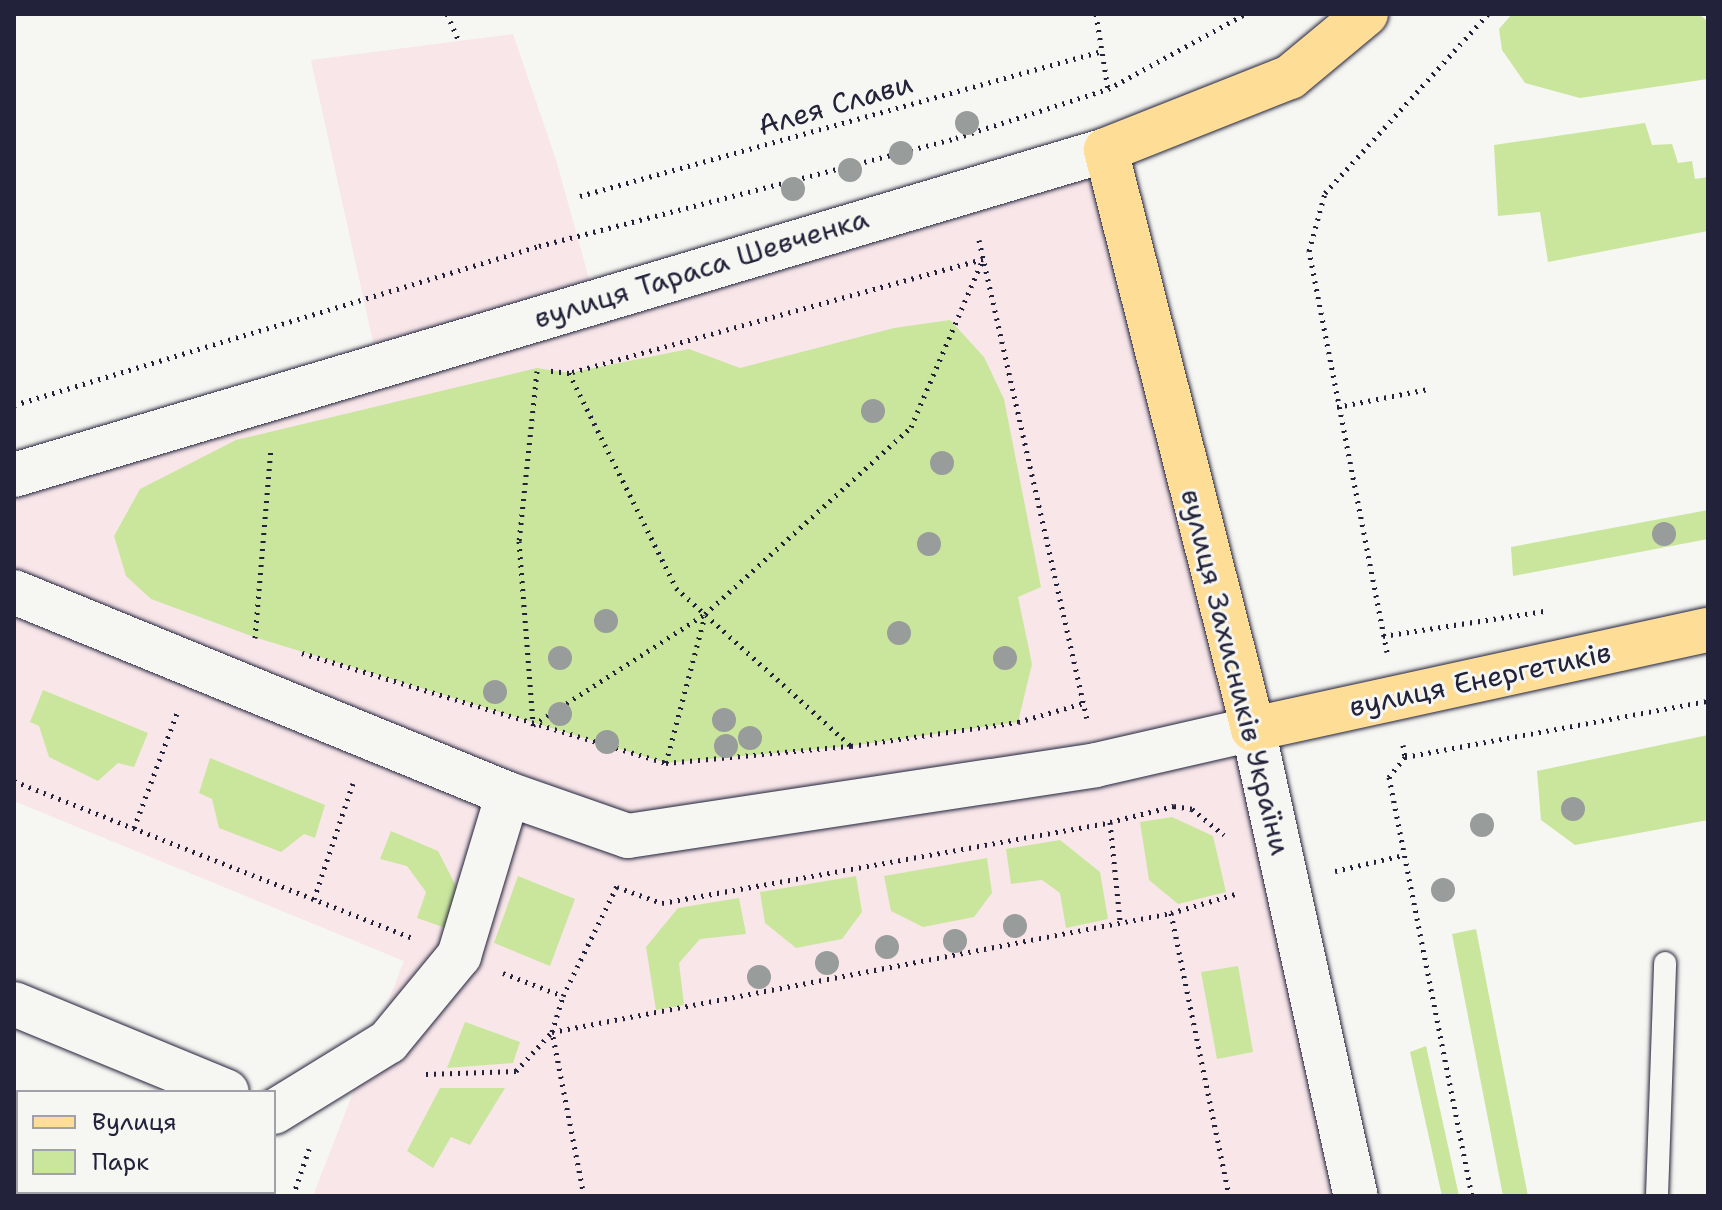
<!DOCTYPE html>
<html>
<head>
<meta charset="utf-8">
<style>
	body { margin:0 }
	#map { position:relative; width:1722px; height:1210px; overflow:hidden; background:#f6f6f2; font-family:"Shantell Sans",sans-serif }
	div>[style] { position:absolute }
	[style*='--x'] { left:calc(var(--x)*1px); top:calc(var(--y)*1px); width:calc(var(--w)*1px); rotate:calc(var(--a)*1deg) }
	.built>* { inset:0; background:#f8e6e9 }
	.green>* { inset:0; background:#cae69d }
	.path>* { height:5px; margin-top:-2.5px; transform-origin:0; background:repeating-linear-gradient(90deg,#22223b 0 2px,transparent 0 8px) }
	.roads { filter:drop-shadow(0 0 2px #22223b) drop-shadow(0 0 2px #22223b) }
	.service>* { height:22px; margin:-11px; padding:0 11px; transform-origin:11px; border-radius:11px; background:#f6f6f2 }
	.minor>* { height:44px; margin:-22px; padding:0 22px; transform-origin:22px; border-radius:22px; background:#f6f6f2 }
	.tertiary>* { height:44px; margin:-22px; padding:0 22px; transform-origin:22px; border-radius:22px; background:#f6f6f2 }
	.primary>* { height:44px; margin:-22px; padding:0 22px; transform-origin:22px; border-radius:22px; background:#fedd96 }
	.trees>* { width:24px; height:24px; margin:-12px; border-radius:50%; background:#989c9b }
	span { translate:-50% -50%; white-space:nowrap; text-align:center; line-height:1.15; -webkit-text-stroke:6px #f6f6f2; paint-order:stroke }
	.street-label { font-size:28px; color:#22223b }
	.frame { position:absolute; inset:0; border:16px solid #22223b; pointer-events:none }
	.legend { position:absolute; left:16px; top:1090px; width:260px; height:104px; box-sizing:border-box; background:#f6f6f2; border:2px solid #a1a1a9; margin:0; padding:10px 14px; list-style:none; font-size:24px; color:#22223b }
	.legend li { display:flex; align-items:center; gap:16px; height:40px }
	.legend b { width:40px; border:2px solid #a1a1a9 }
</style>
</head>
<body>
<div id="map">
	<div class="built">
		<i style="clip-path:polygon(513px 34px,556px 160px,595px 300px,1106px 150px,1356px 1196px,313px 1196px,404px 961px,14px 801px,14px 475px,378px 365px,311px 60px)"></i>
	</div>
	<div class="green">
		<i style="clip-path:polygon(1512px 14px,1699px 14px,1708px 22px,1708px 79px,1580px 98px,1525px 83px,1502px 50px,1499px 29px)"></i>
		<i style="clip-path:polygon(1645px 123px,1652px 145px,1672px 144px,1678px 163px,1692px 161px,1695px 179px,1708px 177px,1708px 231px,1548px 262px,1540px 212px,1498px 216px,1494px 145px)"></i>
		<i style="clip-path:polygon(950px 320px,984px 357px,1004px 399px,1041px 587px,1018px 597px,1032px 664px,1018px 722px,851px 746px,666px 763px,254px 637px,151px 599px,126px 576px,114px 536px,140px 489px,236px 440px,537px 368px,569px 373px,689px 349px,740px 368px,894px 328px)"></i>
		<i style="clip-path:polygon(1708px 510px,1708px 539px,1513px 576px,1511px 547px)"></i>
		<i style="clip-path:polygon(43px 690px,148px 733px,134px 767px,118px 763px,98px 781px,49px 757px,39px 726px,30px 722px)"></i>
		<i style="clip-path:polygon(1708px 735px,1708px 820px,1575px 845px,1541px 820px,1537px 771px)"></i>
		<i style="clip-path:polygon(210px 758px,325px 805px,315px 838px,304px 834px,281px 852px,219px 828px,212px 799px,199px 793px)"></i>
		<i style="clip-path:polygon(1172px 817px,1213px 836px,1226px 892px,1178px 904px,1149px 880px,1140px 822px)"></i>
		<i style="clip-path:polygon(391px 831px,438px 851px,457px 888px,446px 928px,417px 918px,426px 892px,407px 866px,380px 859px)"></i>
		<i style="clip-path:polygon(1060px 840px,1100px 872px,1108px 919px,1066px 928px,1060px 893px,1042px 880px,1011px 884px,1006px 849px)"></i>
		<i style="clip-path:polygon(987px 858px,992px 893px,974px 917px,923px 927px,891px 911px,884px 876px)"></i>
		<i style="clip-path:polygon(518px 876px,575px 899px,550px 966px,494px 943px)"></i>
		<i style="clip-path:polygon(856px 876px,862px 912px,842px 939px,796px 948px,765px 923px,760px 892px)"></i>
		<i style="clip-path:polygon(739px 898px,746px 934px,700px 939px,679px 963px,684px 1005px,656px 1010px,646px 947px,678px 908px)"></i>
		<i style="clip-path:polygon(1476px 929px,1528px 1196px,1503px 1196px,1452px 934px)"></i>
		<i style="clip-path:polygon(1238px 966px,1253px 1052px,1217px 1059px,1201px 972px)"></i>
		<i style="clip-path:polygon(465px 1022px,520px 1042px,513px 1063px,447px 1068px)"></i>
		<i style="clip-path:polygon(1426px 1046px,1459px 1196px,1442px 1196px,1410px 1052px)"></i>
		<i style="clip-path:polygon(440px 1088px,505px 1088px,470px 1145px,451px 1137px,433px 1168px,407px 1151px)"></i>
	</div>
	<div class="path">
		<i style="--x:447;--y:14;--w:27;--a:66"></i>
		<i style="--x:1096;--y:14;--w:76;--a:80.9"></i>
		<i style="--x:580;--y:196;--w:542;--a:-15.52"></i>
		<i style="--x:979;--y:240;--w:490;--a:77.3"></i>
		<i style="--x:537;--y:371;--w:171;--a:96"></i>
		<i style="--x:519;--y:541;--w:185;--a:85.6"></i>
		<i style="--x:533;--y:725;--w:205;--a:-32.8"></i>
		<i style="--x:705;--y:614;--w:278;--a:-42.2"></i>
		<i style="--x:911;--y:427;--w:183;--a:-66.8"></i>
		<i style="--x:983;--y:259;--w:429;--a:164.6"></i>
		<i style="--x:569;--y:373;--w:23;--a:-173"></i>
		<i style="--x:569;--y:373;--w:240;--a:63.5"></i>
		<i style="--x:676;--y:588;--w:234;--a:42.1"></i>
		<i style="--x:14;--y:405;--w:549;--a:-16.85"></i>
		<i style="--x:539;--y:246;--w:431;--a:-14.5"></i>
		<i style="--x:956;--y:138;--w:160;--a:-17.9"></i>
		<i style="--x:1108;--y:89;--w:156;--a:-28.7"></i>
		<i style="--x:1337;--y:407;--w:93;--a:-11.2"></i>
		<i style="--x:1383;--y:636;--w:163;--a:-8.8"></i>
		<i style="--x:255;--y:638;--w:190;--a:-85.2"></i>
		<i style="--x:1387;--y:652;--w:409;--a:-101"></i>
		<i style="--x:1309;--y:251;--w:60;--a:-74.6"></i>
		<i style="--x:1325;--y:193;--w:242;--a:-47.7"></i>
		<i style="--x:302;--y:653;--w:380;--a:16.8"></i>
		<i style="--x:666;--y:763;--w:186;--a:-5.3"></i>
		<i style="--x:851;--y:746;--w:169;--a:-8.2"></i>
		<i style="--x:1018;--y:722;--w:69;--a:-16.1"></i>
		<i style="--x:1403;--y:745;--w:12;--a:81"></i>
		<i style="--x:1405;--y:757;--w:26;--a:129"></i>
		<i style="--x:1389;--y:777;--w:427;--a:78.8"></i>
		<i style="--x:1405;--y:757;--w:308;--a:-10.5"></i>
		<i style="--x:666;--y:763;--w:153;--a:-75.2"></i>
		<i style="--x:14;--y:781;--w:427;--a:21.5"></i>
		<i style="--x:1110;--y:822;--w:66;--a:-14"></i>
		<i style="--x:1174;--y:806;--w:18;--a:9"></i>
		<i style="--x:1192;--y:809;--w:41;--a:39.1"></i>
		<i style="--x:134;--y:828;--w:123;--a:-69.5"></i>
		<i style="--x:1335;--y:871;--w:71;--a:-13.1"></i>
		<i style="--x:617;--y:887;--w:48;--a:19.6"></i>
		<i style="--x:662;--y:903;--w:455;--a:-10.2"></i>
		<i style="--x:1110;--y:822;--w:100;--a:84.2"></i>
		<i style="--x:314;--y:899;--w:122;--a:-71.4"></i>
		<i style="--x:1171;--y:913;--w:71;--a:-16.4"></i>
		<i style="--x:503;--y:973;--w:64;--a:21"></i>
		<i style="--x:426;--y:1074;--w:90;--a:-1.9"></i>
		<i style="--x:516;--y:1071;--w:53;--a:-47.3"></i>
		<i style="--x:552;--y:1032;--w:630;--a:-10.88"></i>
		<i style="--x:1171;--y:913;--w:289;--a:78.4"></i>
		<i style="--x:293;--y:1196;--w:50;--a:-71.2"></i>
		<i style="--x:584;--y:1196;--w:167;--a:-101"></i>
		<i style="--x:552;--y:1032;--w:38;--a:-73"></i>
		<i style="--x:563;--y:996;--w:123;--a:-63.9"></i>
	</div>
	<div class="roads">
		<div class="service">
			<i style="--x:1657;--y:1196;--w:233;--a:-88"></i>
		</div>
		<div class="minor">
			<i style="--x:1253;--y:729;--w:478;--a:77.6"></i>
			<i style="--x:14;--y:1004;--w:230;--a:22.4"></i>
			<i style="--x:274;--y:1112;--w:134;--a:-31.6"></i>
			<i style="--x:388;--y:1042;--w:112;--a:-50.5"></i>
			<i style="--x:459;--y:956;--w:169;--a:-73.2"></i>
			<i style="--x:91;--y:1196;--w:10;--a:-24"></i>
		</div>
		<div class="tertiary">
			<i style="--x:14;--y:475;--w:1139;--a:-16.57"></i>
			<i style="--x:14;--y:592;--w:534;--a:22.24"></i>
			<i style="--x:508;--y:794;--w:127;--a:19.3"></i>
			<i style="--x:628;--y:836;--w:473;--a:-8.6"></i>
			<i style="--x:1096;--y:765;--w:161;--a:-12.9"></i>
		</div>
		<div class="primary">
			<i style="--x:1366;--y:14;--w:99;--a:140.3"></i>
			<i style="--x:1290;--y:77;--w:198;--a:158.4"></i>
			<i style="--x:1106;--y:150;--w:597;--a:75.75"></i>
			<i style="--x:1253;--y:729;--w:466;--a:-12.3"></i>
		</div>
	</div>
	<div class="trees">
		<i style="left:967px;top:123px"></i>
		<i style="left:901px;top:153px"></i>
		<i style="left:850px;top:170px"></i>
		<i style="left:793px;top:189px"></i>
		<i style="left:873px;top:411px"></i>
		<i style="left:942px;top:463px"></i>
		<i style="left:1664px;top:534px"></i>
		<i style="left:929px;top:544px"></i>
		<i style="left:606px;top:621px"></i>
		<i style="left:899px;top:633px"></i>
		<i style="left:560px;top:658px"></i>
		<i style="left:1005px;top:658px"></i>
		<i style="left:495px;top:692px"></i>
		<i style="left:560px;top:714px"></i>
		<i style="left:724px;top:720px"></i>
		<i style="left:750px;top:738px"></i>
		<i style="left:607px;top:742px"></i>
		<i style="left:726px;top:746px"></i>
		<i style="left:1573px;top:809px"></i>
		<i style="left:1482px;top:825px"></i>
		<i style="left:1443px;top:890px"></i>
		<i style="left:1015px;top:926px"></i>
		<i style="left:955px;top:941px"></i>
		<i style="left:887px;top:947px"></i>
		<i style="left:827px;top:963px"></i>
		<i style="left:759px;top:977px"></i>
	</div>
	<div class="street-label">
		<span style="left:835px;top:104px;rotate:-16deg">Алея Слави</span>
		<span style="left:701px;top:268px;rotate:-17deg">вулиця Тараса Шевченка</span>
		<span style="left:1236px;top:672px;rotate:76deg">вулиця Захисників України</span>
		<span style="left:1480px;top:679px;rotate:-12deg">вулиця Енергетиків</span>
	</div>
	<div class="frame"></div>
	<ul class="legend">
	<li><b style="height:10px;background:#fedd96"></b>Вулиця</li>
	<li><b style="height:22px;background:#cae69d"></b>Парк</li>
	</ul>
</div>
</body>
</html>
